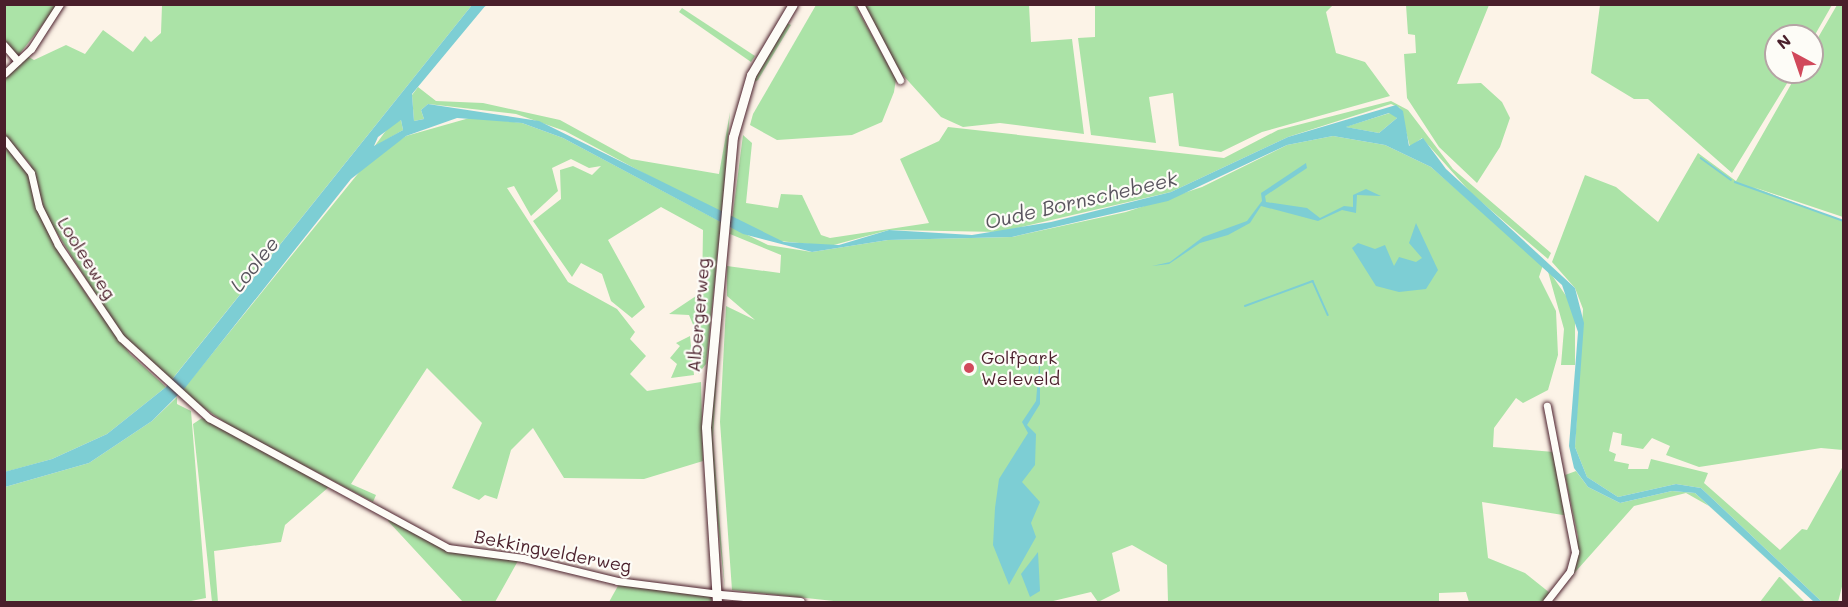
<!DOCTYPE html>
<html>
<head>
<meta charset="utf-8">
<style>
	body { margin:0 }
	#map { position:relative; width:1848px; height:607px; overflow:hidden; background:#fcf3e7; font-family:Mali,sans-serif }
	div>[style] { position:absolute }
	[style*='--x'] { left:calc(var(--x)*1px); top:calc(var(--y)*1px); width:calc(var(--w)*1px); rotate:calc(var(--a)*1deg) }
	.green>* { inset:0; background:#abe3a7 }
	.water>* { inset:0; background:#7dced4 }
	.stream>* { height:1.5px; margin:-0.75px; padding:0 0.75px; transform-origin:0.75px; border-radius:0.75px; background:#7dced4 }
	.roads { filter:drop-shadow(0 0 2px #4a1f2b) drop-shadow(0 0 2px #4a1f2b) }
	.minor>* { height:7px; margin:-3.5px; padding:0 3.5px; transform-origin:3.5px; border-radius:3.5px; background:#fdfcf7 }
	.tertiary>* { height:8px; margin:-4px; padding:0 4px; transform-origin:4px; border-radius:4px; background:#fdfcf7 }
	.secondary>* { height:9px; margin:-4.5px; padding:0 4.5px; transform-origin:4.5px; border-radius:4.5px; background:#fdfcf7 }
	.dots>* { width:16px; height:16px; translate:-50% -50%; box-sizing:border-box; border:3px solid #fdfcf7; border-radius:50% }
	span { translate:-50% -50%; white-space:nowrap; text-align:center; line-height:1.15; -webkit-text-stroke:4.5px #fdfcf7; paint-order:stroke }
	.street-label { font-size:18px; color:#4a1f2b }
	.poi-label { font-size:18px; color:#4a1f2b }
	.left { translate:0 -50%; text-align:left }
	.water-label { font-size:20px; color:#59545e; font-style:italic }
	.frame { position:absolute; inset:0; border:6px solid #4a1f2b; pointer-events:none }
	.north { position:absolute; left:1764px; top:24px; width:60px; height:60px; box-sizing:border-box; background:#fdfcf7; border:2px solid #b5a4a5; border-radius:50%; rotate:320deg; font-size:16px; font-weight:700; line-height:24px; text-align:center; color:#4a1f2b }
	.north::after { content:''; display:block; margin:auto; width:21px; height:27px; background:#d1495b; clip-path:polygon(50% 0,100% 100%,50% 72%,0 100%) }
</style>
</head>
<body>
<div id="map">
	<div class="green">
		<i style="clip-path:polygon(4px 5px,58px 5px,18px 56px,5px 41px)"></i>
		<i style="clip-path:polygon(162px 5px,472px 5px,169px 383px,127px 344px,47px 217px,30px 164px,5px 136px,4px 78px,27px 56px,34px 60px,66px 45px,85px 54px,103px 30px,133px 52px,145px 36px,151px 42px,161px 33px)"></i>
		<i style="clip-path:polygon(816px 5px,855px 5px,896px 79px,894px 92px,882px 122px,852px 135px,777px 140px,750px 125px,753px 114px)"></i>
		<i style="clip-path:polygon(863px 5px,1029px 5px,1031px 42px,1072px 39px,1084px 134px,1000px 123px,963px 127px,941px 117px,900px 72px)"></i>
		<i style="clip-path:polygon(1095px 5px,1333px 5px,1326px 12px,1336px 53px,1365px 62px,1390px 96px,1262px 132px,1221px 152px,1179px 146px,1173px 93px,1149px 97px,1156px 143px,1091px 135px,1078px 38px,1095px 37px)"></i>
		<i style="clip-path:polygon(1406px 5px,1489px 5px,1457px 84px,1481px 83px,1502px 102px,1510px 118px,1500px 147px,1477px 183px,1439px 147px,1407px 98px,1404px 54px,1416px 53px,1415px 35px,1408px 34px)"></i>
		<i style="clip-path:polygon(1600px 5px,1600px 4px,1832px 5px,1812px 40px,1776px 36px,1776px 72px,1794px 72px,1732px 173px,1648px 99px,1634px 99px,1591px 73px)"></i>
		<i style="clip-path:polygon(1837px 5px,1843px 5px,1843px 217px,1753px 187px,1843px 221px,1843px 450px,1821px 448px,1699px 467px,1666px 455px,1670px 446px,1652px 438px,1643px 449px,1621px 445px,1622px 434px,1613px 432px,1609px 451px,1616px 454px,1614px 461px,1629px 464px,1628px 469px,1648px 469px,1651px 459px,1708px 473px,1704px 483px,1780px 550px,1802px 529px,1807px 530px,1843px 466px,1844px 579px,1838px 602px,1822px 602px,1701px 488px,1676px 484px,1618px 497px,1587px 477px,1575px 447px,1583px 309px,1575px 288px,1552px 262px,1585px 175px,1616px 187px,1658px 222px,1698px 153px,1736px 181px,1798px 72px,1812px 72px,1812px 48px)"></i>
		<i style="clip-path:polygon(682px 8px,755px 56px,751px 62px,679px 12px)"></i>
		<i style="clip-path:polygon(785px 22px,791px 25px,758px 80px,748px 86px)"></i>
		<i style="clip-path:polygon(418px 87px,436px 101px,483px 103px,560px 120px,631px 159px,719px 174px,730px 112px,722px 215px,565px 131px,516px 114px,428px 104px,421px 110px,424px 119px,414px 121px,412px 95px)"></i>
		<i style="clip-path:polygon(1391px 101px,1408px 110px,1453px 169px,1551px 253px,1548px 259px,1472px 194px,1422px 138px,1410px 147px,1400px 108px,1391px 104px,1288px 137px,1171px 192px,1000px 232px,889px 230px,830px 246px,779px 241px,732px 220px,743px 135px,752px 143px,746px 203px,778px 208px,781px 194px,802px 195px,821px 235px,830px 238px,929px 223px,900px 159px,939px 141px,948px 127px,1224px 158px,1278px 130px)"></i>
		<i style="clip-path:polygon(1393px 112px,1397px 118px,1379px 133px,1345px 127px)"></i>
		<i style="clip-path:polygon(473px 117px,522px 123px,563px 138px,721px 222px,706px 364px,698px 374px,697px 334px,689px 315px,669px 314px,702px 292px,703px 230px,661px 207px,608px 240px,645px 307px,632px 318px,611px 301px,602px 274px,581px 263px,572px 277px,533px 221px,561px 199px,560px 170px,573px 166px,592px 175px,601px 166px,589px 168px,571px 159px,552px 168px,558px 191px,531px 216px,514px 186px,507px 188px,568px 282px,617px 309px,635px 332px,630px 339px,646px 356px,630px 374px,647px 391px,701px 382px,703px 461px,644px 479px,564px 478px,533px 428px,511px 450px,497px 499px,485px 495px,479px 500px,452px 488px,482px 423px,427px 368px,351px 484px,376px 495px,373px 502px,233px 428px,181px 392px,369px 160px,406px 136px)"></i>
		<i style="clip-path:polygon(401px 120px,403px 130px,374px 147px,390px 125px)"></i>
		<i style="clip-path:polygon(1333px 136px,1385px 145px,1431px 167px,1543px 265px,1539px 277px,1556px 311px,1558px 355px,1548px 390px,1523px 403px,1516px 398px,1494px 428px,1493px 447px,1554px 452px,1569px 516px,1482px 502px,1488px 558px,1525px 573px,1550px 593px,1544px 602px,1469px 602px,1466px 592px,1439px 593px,1439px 602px,1168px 602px,1167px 565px,1132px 545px,1112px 553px,1120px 591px,1098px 602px,1091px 592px,1049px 602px,843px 602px,732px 590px,720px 422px,726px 306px,755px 320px,727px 296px,727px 266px,780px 273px,781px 255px,730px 234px,731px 227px,768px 245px,812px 252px,888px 240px,1012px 237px,1126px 212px,1202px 187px,1287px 145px)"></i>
		<i style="clip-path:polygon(4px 144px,27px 171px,65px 262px,91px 301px,130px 354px,166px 387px,107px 434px,52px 459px,5px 472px)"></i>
		<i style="clip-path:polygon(1547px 268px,1575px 309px,1575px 365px,1561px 365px,1564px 329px)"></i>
		<i style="clip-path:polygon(720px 324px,713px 438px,725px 589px,707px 426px)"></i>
		<i style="clip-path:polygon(690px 336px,694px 375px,671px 378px,677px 364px,670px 358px,680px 346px,676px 343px)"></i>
		<i style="clip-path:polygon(177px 397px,177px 404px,191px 411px,206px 598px,186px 602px,5px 602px,5px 487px,89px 463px,152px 421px)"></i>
		<i style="clip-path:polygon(202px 418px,330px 486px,285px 525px,281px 542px,214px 551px,218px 602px,212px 602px,193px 424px)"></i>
		<i style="clip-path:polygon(1576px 471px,1588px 487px,1620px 503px,1672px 491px,1695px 493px,1814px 602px,1709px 506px,1686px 493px,1634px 506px,1569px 579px,1578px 537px,1565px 475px)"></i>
		<i style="clip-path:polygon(390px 517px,442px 548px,519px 559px,495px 602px,463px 602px,388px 521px)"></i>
		<i style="clip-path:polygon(1779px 577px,1780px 577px,1805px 602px,1760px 602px)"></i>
		<i style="clip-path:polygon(619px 584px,711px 596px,712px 602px,609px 602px)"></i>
	</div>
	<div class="water">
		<i style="clip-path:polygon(evenodd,472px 5px,486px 5px,412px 94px,414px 121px,424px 119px,421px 110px,428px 104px,539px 121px,784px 242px,839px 245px,889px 230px,972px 235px,1051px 222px,1171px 192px,1288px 137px,1396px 105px,1403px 111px,1409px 146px,1423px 138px,1446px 169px,1575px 288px,1584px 323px,1575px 447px,1587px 477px,1618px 497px,1676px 484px,1701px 488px,1822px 602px,1814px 602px,1695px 493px,1672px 491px,1620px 503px,1588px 487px,1574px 468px,1569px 446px,1578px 332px,1562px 285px,1431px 167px,1385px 145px,1333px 136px,1287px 145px,1168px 201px,1012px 237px,888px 240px,812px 252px,743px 234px,563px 138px,522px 123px,457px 118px,406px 136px,351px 179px,185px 388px,152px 421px,89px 463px,5px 487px,4px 472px,52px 459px,107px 434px,166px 387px,472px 5px,1389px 113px,1397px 118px,1379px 133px,1346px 127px,1389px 113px,472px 5px,401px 120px,403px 130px,374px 146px,378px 137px,401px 120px)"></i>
		<i style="clip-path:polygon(1306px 163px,1307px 168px,1265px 196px,1266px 202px,1307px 208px,1320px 218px,1344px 206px,1353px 207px,1353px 195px,1366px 189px,1381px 196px,1357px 195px,1356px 213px,1342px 210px,1318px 221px,1261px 206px,1250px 223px,1228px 235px,1200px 243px,1169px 264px,1152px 266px,1170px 262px,1203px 237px,1247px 221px,1262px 201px,1261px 193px)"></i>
		<i style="clip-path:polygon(1416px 223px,1438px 270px,1426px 289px,1399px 292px,1376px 286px,1352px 248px,1358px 243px,1375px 249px,1385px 245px,1394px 266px,1399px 257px,1416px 262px,1422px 258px,1409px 243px)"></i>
		<i style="clip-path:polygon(1040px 354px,1040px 404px,1027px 425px,1036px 434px,1035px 465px,1022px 482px,1040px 502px,1031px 523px,1036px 537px,1009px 585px,993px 545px,995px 508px,999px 479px,1028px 433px,1022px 422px,1036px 401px)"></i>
		<i style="clip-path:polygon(1038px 552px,1040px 591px,1030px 597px,1021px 574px)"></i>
	</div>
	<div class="stream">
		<i style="--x:1701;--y:158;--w:37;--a:36"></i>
		<i style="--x:1735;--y:182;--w:116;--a:19.7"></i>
		<i style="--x:1245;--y:306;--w:72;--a:-20.2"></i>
		<i style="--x:1313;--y:281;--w:37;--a:66"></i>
	</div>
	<div class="roads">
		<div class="minor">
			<i style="--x:860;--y:4;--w:86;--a:62.2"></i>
			<i style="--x:4;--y:45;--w:21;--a:49"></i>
			<i style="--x:4;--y:74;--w:37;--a:-43"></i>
			<i style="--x:31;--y:49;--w:54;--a:-57.2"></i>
			<i style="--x:4;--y:139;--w:43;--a:51.5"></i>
			<i style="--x:31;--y:173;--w:35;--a:77"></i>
			<i style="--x:39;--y:207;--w:42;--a:63.4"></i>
			<i style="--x:58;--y:245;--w:112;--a:55.9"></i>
			<i style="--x:121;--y:338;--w:119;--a:42.3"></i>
			<i style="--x:209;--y:418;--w:272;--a:28.5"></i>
			<i style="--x:448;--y:548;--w:76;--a:7.6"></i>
			<i style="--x:523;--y:558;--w:97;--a:13.7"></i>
			<i style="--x:617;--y:581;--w:103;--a:7.3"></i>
			<i style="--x:1546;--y:602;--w:39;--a:-52"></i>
			<i style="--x:1570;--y:571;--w:20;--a:-75"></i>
			<i style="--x:1575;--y:552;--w:149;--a:-100.9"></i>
		</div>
		<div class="tertiary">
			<i style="--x:721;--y:595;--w:80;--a:5"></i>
		</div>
		<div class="secondary">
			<i style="--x:717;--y:602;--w:175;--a:-93.6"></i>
			<i style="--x:706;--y:427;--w:291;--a:-84.7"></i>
			<i style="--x:733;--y:137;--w:65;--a:-73.8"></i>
			<i style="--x:751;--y:75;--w:82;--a:-59.4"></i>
		</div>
	</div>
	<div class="dots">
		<i style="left:969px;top:368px;background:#d1495b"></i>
	</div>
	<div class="street-label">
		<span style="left:87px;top:258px;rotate:58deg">Looleeweg</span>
		<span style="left:698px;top:315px;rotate:-85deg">Albergerweg</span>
		<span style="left:553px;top:551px;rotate:11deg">Bekkingvelderweg</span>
	</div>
	<div class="poi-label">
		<span class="left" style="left:981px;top:368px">Golfpark<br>Weleveld</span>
	</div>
	<div class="water-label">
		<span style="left:1081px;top:200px;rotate:-13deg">Oude Bornschebeek</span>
		<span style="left:254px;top:264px;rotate:-51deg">Loolee</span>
	</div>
	<div class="frame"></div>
	<div class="north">N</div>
</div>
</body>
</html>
